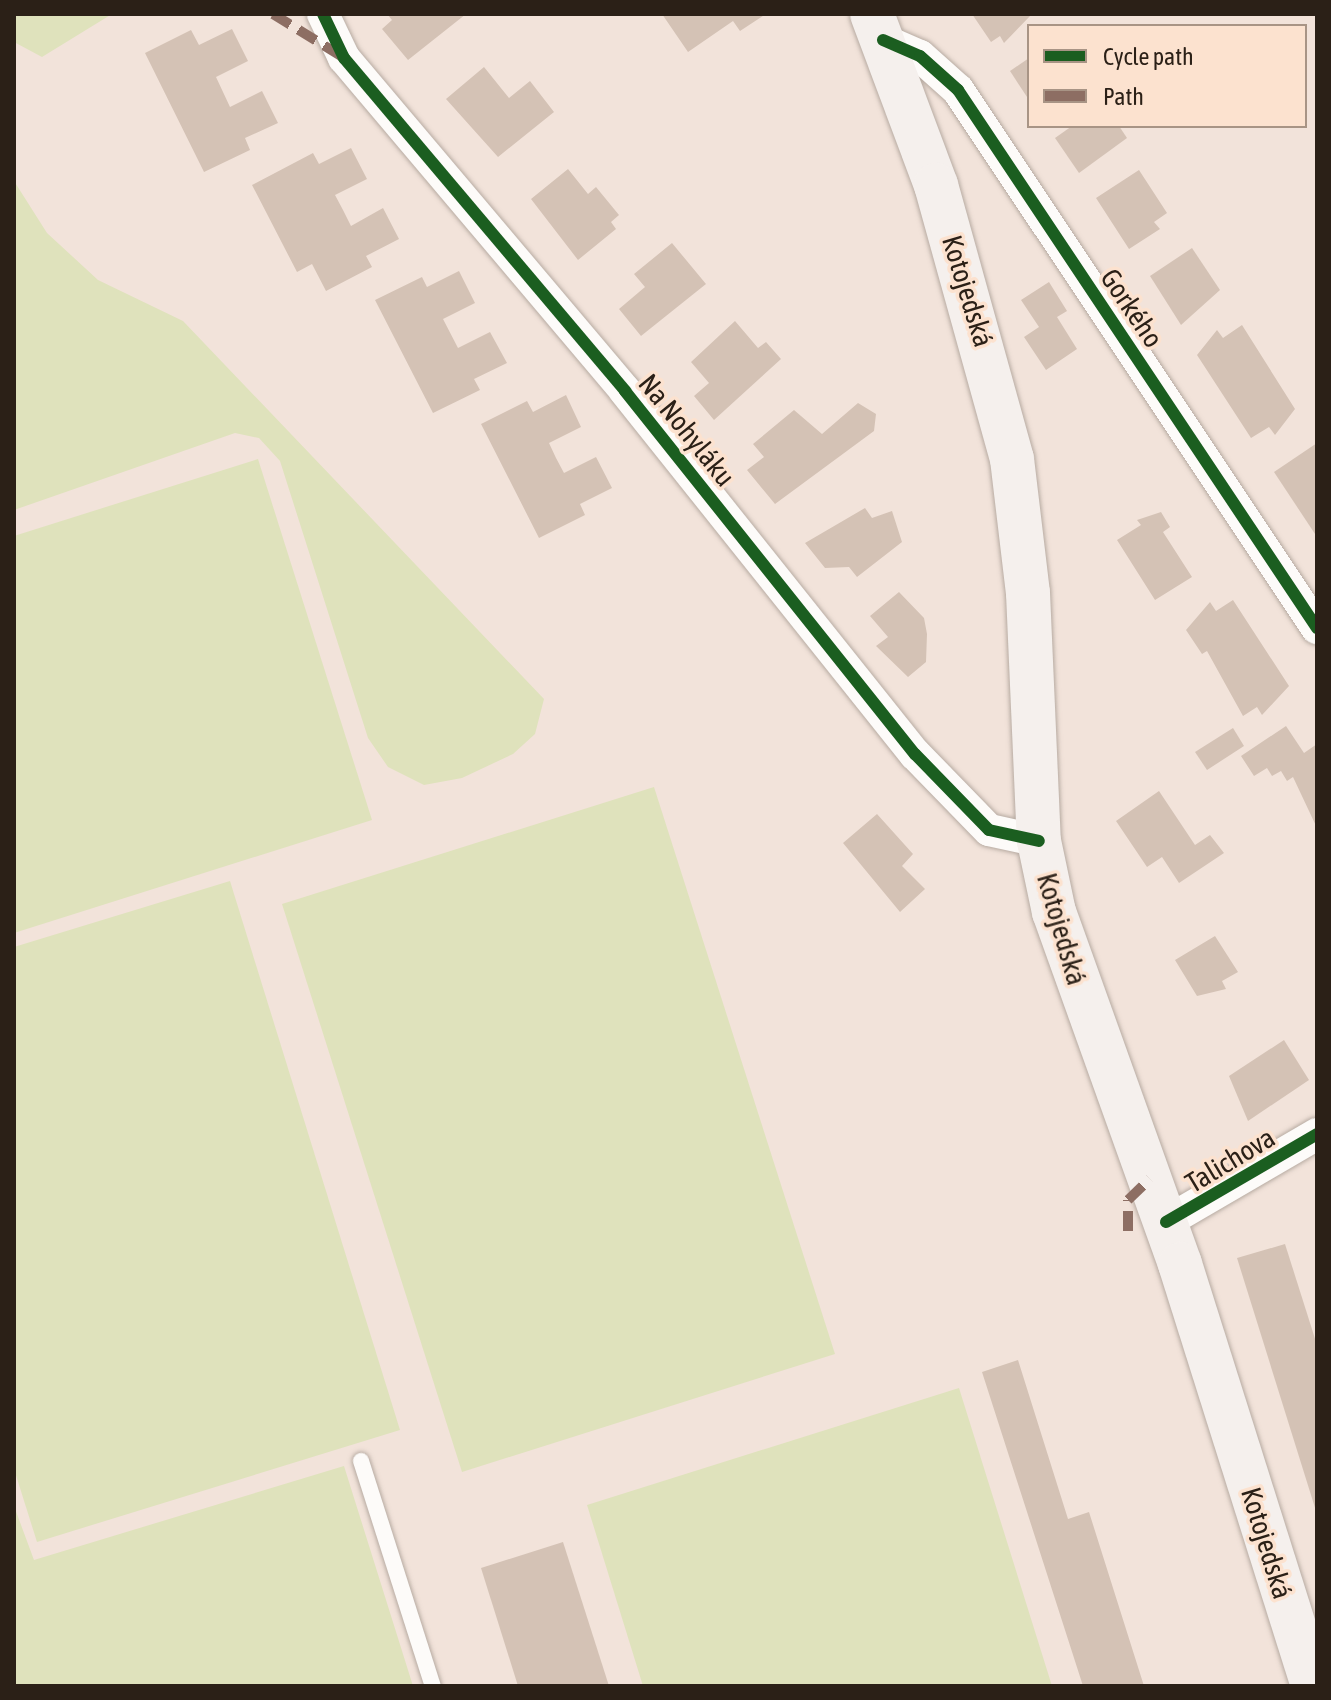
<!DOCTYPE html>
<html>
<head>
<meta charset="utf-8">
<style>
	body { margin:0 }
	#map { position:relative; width:1331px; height:1700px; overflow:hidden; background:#f2e3da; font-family:"Asap Condensed",sans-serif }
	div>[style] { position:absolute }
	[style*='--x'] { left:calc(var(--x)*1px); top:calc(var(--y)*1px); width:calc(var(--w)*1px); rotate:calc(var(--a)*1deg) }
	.green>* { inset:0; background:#dfe2bc }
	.building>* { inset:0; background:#d4c2b5 }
	.roads { filter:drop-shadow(0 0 2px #b7aba2) drop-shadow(0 0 2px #b7aba2) }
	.service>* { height:16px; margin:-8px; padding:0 8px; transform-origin:8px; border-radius:8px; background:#fdfbf9 }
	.minor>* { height:32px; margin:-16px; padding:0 16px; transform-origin:16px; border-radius:16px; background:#fdfbf9 }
	.secondary>* { height:44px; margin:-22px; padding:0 22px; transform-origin:22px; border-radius:22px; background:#f5f0ed }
	.quiet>* { height:10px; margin-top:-5px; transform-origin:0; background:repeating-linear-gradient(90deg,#8d6e63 0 20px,transparent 0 30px) }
	.cycleway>* { height:12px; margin:-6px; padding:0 6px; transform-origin:6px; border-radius:6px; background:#1b5e20 }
	span { translate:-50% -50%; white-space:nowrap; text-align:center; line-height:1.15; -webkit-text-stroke:7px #fce2cf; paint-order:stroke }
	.street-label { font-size:28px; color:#2b2017 }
	.frame { position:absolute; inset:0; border:16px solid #2b2017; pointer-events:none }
	.legend { position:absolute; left:1027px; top:24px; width:280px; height:104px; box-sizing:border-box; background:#fce2cf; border:2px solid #a89485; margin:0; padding:10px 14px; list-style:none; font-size:24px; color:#2b2017 }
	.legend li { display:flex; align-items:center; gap:16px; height:40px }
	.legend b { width:40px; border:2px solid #a89485 }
</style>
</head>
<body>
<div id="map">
	<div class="green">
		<i style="clip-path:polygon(14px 14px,112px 14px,42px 57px,14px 42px)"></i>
		<i style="clip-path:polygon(14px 181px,47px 233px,98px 280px,183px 321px,544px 699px,535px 734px,513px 754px,462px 778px,424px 785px,388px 767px,368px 738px,280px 461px,259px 438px,235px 433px,14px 510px)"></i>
		<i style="clip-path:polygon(258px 459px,372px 820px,14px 933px,14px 536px)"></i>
		<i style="clip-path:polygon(654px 787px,835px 1354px,462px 1472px,282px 904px)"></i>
		<i style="clip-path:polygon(230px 881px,400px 1430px,37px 1542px,14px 1469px,14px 947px)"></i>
		<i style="clip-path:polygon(959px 1388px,1052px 1686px,643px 1686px,587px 1505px)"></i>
		<i style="clip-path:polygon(344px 1466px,413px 1686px,14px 1686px,14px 1506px,34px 1560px)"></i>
	</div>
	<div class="building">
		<i style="clip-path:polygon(387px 14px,466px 14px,408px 60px,382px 29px,392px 20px)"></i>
		<i style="clip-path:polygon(662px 14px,766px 14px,740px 31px,733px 21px,688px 52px)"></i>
		<i style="clip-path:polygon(972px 14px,1032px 14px,1004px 43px,1000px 36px,991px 42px)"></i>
		<i style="clip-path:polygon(232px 29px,248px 61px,216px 77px,230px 107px,262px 91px,278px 123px,245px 138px,250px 150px,204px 172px,145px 53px,191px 30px,199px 45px)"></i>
		<i style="clip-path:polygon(1029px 58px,1029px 100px,1010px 71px)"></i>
		<i style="clip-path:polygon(484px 67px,509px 98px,530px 81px,554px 112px,498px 157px,446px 99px)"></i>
		<i style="clip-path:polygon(1072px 126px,1119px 126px,1127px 138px,1079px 173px,1055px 138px)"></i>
		<i style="clip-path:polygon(351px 148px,367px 179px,335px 195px,343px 210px,351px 226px,383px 208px,399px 239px,366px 256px,372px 267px,326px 291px,312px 264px,297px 272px,252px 185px,313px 153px,319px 164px)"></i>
		<i style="clip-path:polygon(568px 169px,588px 194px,596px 187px,619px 215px,611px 222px,616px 229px,578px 260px,531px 199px)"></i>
		<i style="clip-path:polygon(1139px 170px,1167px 213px,1154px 222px,1160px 229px,1129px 249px,1096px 198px)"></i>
		<i style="clip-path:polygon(672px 243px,706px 284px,641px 336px,619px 309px,645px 287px,634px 274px)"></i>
		<i style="clip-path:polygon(1192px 248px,1220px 290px,1181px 325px,1150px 276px)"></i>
		<i style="clip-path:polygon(459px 271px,475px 303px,443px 319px,458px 348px,490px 332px,507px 363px,474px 379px,480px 390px,433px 413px,375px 300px,422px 277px,427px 287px)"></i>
		<i style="clip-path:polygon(1049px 282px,1067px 311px,1057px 317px,1077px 349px,1046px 370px,1024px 337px,1039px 327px,1021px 300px)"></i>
		<i style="clip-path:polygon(735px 321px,758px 348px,766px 342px,781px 359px,714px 420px,694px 396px,709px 383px,691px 362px)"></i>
		<i style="clip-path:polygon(1242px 325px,1295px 409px,1275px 435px,1269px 427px,1251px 438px,1197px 355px,1217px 330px,1223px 338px)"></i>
		<i style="clip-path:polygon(566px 395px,581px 427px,549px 443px,556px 458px,564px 473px,596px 457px,612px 488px,580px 504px,585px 515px,539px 538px,481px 424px,527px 401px,533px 412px)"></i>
		<i style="clip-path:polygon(858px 403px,876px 414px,874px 431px,775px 504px,747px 470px,764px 457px,753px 444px,794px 410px,822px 434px)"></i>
		<i style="clip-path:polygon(1317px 443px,1317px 537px,1274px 472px)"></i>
		<i style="clip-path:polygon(865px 508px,872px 518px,892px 511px,902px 542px,857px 577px,849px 567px,825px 568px,805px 543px)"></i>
		<i style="clip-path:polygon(1161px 512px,1170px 527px,1163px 532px,1192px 577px,1155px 600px,1117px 540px,1141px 525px,1137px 520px)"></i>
		<i style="clip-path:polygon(899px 592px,924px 618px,927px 634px,926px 662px,908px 677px,876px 646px,888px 637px,870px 616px)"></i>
		<i style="clip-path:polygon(1233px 600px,1289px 686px,1262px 715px,1257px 707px,1243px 716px,1207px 651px,1202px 654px,1186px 630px,1210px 602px,1216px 611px)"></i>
		<i style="clip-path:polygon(1286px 726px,1304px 753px,1317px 744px,1317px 828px,1293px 777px,1287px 781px,1281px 771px,1272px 776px,1267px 768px,1254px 776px,1241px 756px)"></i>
		<i style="clip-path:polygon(1233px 728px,1244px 746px,1207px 770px,1195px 752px)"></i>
		<i style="clip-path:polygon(1159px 791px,1195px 845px,1210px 835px,1224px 853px,1179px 883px,1162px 857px,1147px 867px,1116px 821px)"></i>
		<i style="clip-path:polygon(877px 814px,913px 854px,902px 866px,925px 889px,900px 912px,843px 843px)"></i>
		<i style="clip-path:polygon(1215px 936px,1238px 972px,1222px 981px,1226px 989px,1197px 996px,1175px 960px)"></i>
		<i style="clip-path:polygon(1284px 1040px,1309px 1080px,1248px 1121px,1229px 1076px)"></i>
		<i style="clip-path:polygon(1285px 1244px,1317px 1345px,1316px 1511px,1237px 1258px)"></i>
		<i style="clip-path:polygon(1018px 1360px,1068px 1519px,1089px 1512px,1144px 1686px,1083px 1686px,982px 1372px)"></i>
		<i style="clip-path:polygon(563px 1542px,609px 1686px,518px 1686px,481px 1568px)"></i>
	</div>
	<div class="roads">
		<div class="service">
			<i style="--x:361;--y:1461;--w:236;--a:72.3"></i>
		</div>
		<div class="minor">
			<i style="--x:323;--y:14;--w:49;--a:64.5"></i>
			<i style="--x:344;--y:58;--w:436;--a:49.8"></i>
			<i style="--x:625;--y:391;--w:465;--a:51.4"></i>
			<i style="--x:915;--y:754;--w:106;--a:45.8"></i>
			<i style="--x:989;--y:830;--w:51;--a:12.4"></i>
			<i style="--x:883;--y:40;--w:40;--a:23.4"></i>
			<i style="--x:920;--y:56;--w:51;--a:41.8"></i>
			<i style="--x:958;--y:90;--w:647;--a:56.29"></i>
			<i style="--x:1166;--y:1222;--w:175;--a:-30.2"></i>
		</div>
		<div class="secondary">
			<i style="--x:872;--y:14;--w:183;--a:69.5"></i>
			<i style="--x:936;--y:185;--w:284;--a:74.5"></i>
			<i style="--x:1012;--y:459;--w:135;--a:83.2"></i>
			<i style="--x:1028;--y:593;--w:248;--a:87.5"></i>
			<i style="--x:1039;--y:841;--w:73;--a:78.1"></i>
			<i style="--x:1054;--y:912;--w:374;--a:70.3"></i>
			<i style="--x:1180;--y:1264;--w:442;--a:72.5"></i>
		</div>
	</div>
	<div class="quiet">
		<i style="--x:273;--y:14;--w:80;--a:31.7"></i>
		<i style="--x:1128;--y:1231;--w:31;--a:-90"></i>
		<i style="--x:1128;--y:1200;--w:30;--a:-44"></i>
	</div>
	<div class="cycleway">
		<i style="--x:323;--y:14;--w:49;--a:64.5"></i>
		<i style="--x:344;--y:58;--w:436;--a:49.8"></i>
		<i style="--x:625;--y:391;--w:465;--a:51.4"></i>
		<i style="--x:915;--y:754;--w:106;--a:45.8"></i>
		<i style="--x:989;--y:830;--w:51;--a:12.4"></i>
		<i style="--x:883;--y:40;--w:40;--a:23.4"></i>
		<i style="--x:920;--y:56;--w:51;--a:41.8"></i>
		<i style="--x:958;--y:90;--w:647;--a:56.29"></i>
		<i style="--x:1166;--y:1222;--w:175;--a:-30.2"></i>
	</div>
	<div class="street-label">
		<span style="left:968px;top:291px;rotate:73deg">Kotojedská</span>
		<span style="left:1132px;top:308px;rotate:56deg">Gorkého</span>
		<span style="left:687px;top:430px;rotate:51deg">Na Nohyláku</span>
		<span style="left:1062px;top:929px;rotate:74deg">Kotojedská</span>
		<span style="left:1230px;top:1160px;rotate:-31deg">Talichova</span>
		<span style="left:1267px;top:1543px;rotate:73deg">Kotojedská</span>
	</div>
	<div class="frame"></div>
	<ul class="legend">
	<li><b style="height:10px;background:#1b5e20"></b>Cycle path</li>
	<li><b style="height:10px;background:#8d6e63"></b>Path</li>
	</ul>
</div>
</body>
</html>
